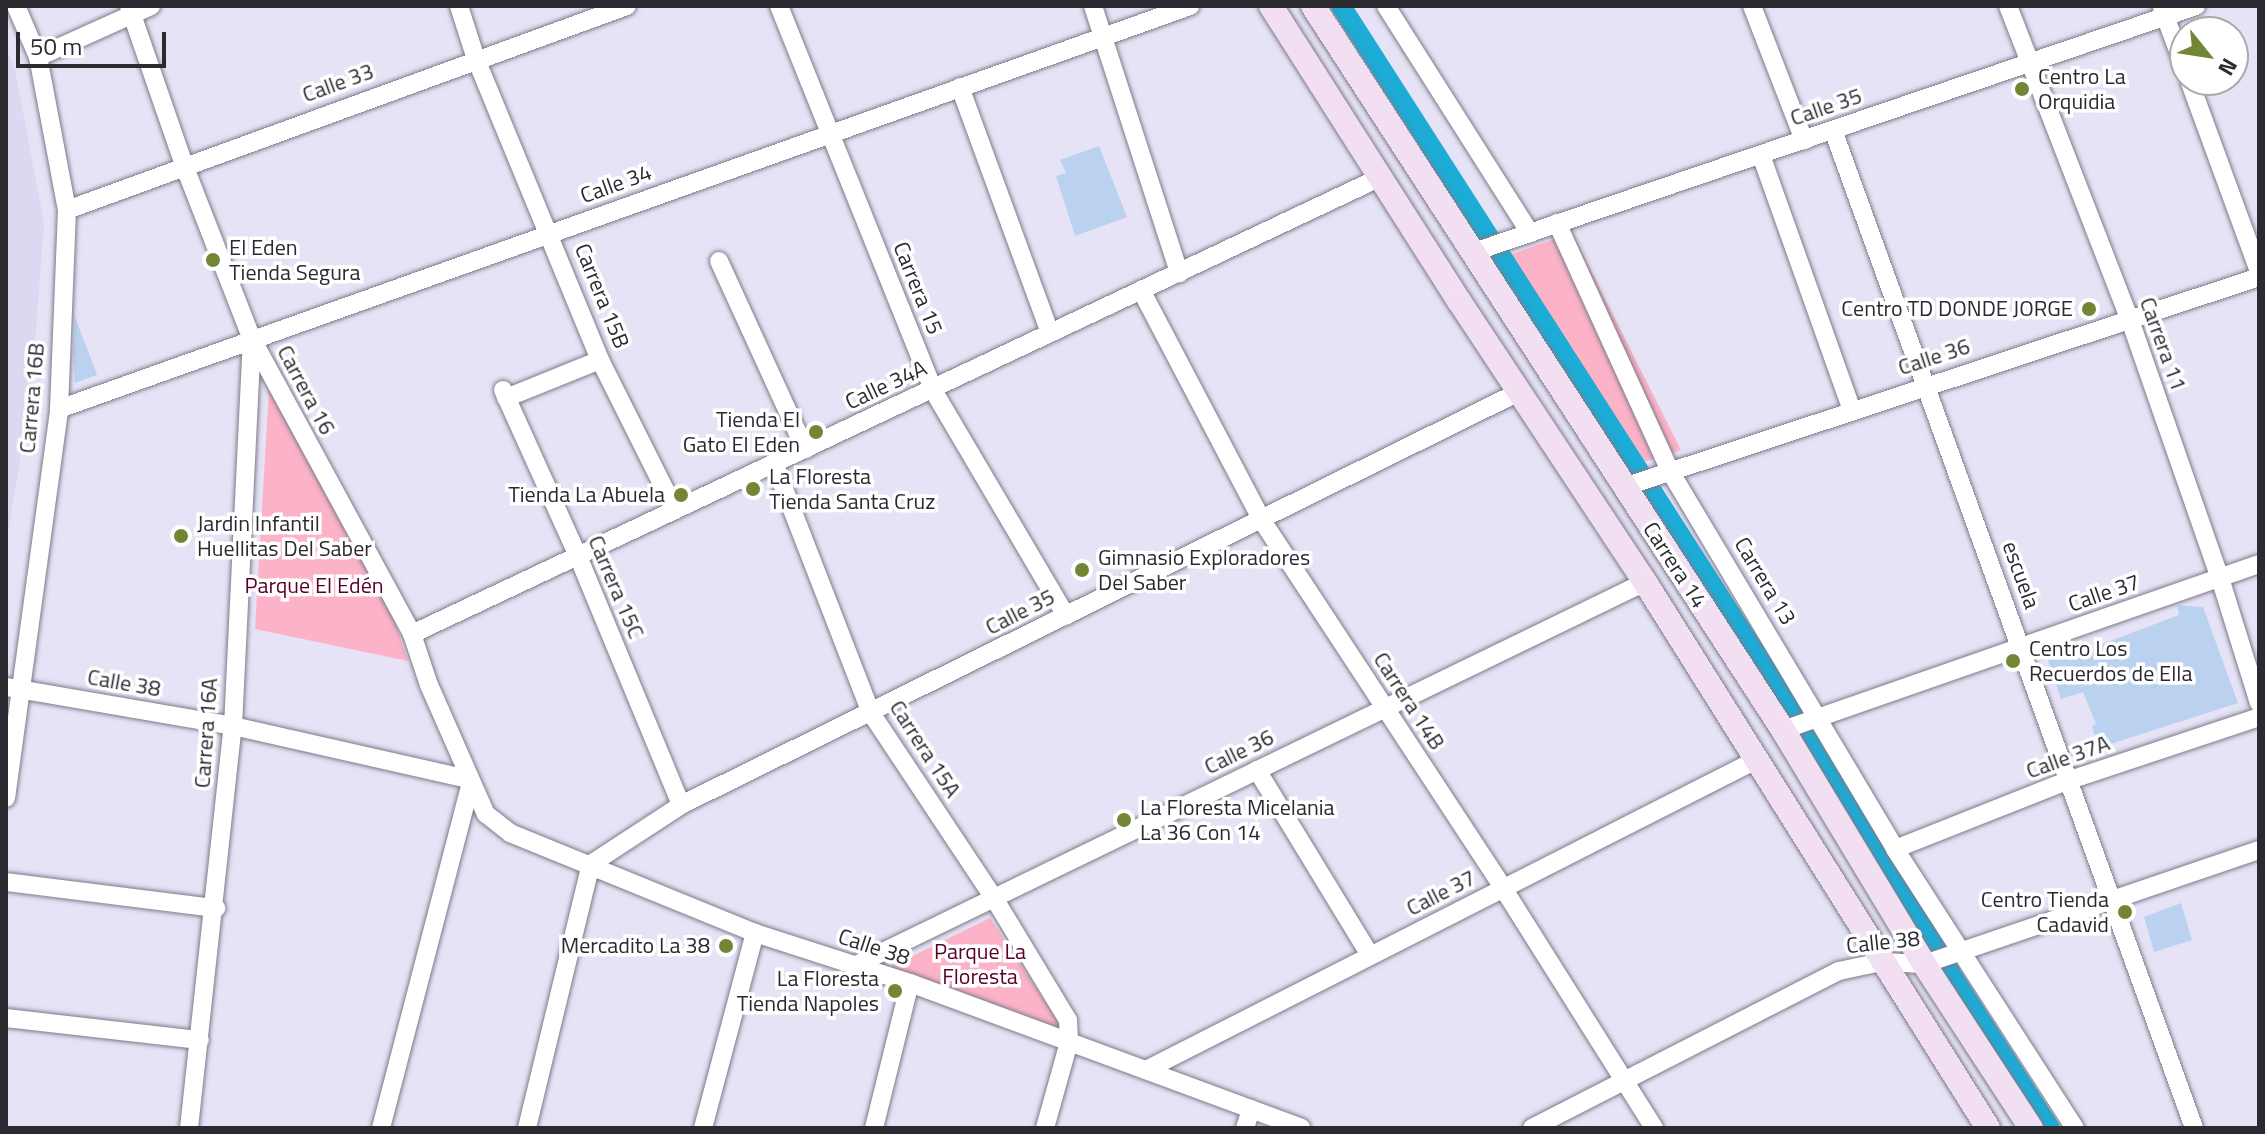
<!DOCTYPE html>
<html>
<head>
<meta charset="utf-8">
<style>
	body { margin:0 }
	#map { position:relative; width:2265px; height:1134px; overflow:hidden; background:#e5e3f5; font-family:"Titillium Web",sans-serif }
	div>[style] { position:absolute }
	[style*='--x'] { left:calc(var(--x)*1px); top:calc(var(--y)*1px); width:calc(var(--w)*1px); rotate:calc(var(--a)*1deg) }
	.built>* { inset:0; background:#dcd8f2 }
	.green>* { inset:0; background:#fcb2c7 }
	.canal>* { height:20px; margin:-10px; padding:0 10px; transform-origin:10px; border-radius:10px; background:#1dacd6 }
	.building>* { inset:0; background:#bbd1f0 }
	.roads { filter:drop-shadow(0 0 2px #7c7a8a) drop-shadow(0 0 2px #7c7a8a) }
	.street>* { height:18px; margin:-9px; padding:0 9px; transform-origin:9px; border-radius:9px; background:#fff }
	.secondary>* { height:24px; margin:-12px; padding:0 12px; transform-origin:12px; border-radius:12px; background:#f2e0f2 }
	.dots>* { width:22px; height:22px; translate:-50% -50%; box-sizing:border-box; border:4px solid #fff; border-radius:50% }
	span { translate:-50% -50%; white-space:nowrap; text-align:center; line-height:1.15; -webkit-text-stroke:7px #fff; paint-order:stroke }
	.poi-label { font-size:22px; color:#2b2a31 }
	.left { translate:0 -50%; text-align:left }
	.right { translate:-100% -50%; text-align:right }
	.street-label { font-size:22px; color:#2b2a31 }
	.park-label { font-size:22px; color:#59002a }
	.frame { position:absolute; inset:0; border:8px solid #2b2a31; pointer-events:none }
	.north { position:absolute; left:2169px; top:16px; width:80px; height:80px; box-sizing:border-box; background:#fff; border:2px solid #aaaaad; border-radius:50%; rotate:120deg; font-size:22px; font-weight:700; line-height:32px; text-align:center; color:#2b2a31 }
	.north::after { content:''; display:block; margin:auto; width:28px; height:36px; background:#738636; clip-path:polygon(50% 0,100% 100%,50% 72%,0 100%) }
	.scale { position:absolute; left:16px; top:32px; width:150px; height:36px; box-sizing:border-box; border:4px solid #2b2a31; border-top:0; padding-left:10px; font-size:24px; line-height:28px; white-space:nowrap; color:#2b2a31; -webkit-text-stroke:6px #fff; paint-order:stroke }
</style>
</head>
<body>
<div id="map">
	<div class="built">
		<i style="clip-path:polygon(6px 48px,15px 70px,44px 223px,31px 395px,6px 544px)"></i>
	</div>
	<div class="green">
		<i style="clip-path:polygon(1572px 233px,1681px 450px,1628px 467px,1495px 260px)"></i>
		<i style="clip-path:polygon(269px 390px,395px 622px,408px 661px,255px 629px)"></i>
		<i style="clip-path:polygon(990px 918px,1063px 1029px,890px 967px)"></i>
	</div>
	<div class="canal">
		<i style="--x:1341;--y:6;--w:877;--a:57.34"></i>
		<i style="--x:1814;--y:744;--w:268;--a:59.2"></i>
		<i style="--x:1951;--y:974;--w:183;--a:57.3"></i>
	</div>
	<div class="building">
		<i style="clip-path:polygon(1099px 146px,1127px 217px,1075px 236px,1056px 176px,1066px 173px,1060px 160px)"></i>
		<i style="clip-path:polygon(75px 317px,97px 375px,75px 383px,73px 355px)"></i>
		<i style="clip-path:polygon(2177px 605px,2203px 607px,2238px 703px,2098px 748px,2092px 726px,2096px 724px,2083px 692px,2061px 699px,2048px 660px,2081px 652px,2179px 615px)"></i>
		<i style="clip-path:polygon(2181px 903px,2192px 940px,2154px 952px,2144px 917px)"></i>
	</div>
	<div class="roads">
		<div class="street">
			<i style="--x:129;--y:6;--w:168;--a:70.9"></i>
			<i style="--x:184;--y:165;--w:187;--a:68.7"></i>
			<i style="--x:252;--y:339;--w:336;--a:61.5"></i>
			<i style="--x:412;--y:634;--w:54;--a:71.6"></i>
			<i style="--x:429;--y:685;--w:141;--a:66.2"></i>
			<i style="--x:486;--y:814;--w:31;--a:38"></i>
			<i style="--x:510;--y:833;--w:265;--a:22.2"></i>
			<i style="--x:755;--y:933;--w:163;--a:17.9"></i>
			<i style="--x:910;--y:983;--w:417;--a:20.3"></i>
			<i style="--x:459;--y:6;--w:56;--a:72.2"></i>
			<i style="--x:476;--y:59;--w:326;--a:67.6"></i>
			<i style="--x:600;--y:360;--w:168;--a:63.4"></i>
			<i style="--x:779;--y:6;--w:414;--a:68.1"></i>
			<i style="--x:933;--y:390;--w:262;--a:59.5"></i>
			<i style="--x:1093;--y:6;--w:281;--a:72.1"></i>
			<i style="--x:1386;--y:6;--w:269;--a:57.6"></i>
			<i style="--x:1752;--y:6;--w:144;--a:68.8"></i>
			<i style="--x:2008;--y:6;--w:337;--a:68.8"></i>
			<i style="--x:2130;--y:320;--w:273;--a:70.8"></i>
			<i style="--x:2220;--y:578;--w:131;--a:72.7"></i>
			<i style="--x:2162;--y:8;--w:65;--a:69.3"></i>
			<i style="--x:38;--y:57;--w:124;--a:-24.3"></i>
			<i style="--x:2189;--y:80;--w:203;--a:69.9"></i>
			<i style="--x:960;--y:87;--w:262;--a:69.9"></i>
			<i style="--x:1833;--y:130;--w:1061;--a:70.11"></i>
			<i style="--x:1761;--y:155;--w:271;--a:70.4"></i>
			<i style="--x:67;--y:210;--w:596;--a:-20.02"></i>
			<i style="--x:1557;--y:223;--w:273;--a:65.5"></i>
			<i style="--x:1670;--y:471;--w:440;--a:59.2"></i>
			<i style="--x:1895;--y:849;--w:332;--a:57.2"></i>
			<i style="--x:1471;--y:253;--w:766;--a:-18.81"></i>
			<i style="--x:719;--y:261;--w:207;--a:65.4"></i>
			<i style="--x:1141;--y:290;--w:259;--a:62.3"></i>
			<i style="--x:1261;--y:519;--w:441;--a:56.7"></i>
			<i style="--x:1503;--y:888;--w:284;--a:57.8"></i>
			<i style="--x:503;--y:390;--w:182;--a:65.7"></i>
			<i style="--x:578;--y:556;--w:269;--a:67.5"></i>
			<i style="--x:506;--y:398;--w:101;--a:-22"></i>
			<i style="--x:59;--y:409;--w:1201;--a:-19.61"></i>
			<i style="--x:774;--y:463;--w:268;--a:68.8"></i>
			<i style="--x:871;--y:713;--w:222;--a:56.4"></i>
			<i style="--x:994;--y:898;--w:143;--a:58.8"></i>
			<i style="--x:1068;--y:1020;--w:22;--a:87"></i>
			<i style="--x:1069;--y:1042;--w:89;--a:105.6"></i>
			<i style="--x:1624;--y:487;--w:669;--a:-18.3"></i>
			<i style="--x:412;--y:634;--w:1069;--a:-25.25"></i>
			<i style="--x:6;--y:687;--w:230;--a:9.7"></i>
			<i style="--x:233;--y:726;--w:241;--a:12.7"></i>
			<i style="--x:1783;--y:730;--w:504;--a:-19.23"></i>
			<i style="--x:1257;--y:770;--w:217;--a:58.6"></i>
			<i style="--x:6;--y:798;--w:393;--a:-82.2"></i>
			<i style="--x:59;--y:409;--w:199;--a:-87.7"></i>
			<i style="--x:67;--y:210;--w:156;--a:-100.7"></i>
			<i style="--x:38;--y:57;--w:56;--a:-113.3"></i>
			<i style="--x:1895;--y:849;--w:185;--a:-21.6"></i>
			<i style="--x:2067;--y:781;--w:202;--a:-18.4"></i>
			<i style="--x:6;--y:882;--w:212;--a:7.1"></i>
			<i style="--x:854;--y:966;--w:879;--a:-25.89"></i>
			<i style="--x:6;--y:1018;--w:195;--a:6.5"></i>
			<i style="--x:1146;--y:1070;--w:686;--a:-26.94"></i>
			<i style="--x:189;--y:1128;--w:404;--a:-83.8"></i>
			<i style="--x:233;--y:726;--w:387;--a:-87.2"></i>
			<i style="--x:381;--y:1128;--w:357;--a:-75.4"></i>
			<i style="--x:527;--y:1128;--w:272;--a:-76.4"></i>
			<i style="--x:591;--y:864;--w:108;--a:-33.2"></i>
			<i style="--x:681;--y:805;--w:934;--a:-26.24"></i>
			<i style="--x:703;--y:1128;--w:202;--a:-75.1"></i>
			<i style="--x:874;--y:1128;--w:149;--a:-76.1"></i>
			<i style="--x:1245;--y:1128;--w:20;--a:-72"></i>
			<i style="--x:1532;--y:1128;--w:345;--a:-27.1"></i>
			<i style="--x:1839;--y:971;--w:43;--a:-12.1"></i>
			<i style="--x:1881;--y:962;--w:43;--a:2.7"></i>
			<i style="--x:1924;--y:964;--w:354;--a:-18.8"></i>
		</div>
		<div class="secondary">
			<i style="--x:1271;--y:6;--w:350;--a:57.5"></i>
			<i style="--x:1459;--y:301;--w:337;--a:56.5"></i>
			<i style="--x:1645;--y:582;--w:645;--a:57.86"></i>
			<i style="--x:1313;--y:6;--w:863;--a:57.01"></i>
			<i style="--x:1783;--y:730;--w:273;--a:58.9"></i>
			<i style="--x:1924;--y:964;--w:196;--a:56.9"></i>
		</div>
	</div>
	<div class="dots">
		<i style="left:2022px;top:89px;background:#738636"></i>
		<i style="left:213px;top:260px;background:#738636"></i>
		<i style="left:2089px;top:309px;background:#738636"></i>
		<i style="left:816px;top:432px;background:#738636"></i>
		<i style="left:753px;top:489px;background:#738636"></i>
		<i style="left:681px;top:495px;background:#738636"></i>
		<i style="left:181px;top:536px;background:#738636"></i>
		<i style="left:1082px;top:570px;background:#738636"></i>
		<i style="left:2013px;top:661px;background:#738636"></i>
		<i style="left:1124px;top:820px;background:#738636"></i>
		<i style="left:2125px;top:912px;background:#738636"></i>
		<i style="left:726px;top:946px;background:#738636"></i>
		<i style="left:895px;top:991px;background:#738636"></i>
	</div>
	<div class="poi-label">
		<span class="left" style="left:2038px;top:89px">Centro La<br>Orquidia</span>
		<span class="left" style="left:229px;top:260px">El Eden<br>Tienda Segura</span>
		<span class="right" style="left:2073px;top:309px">Centro TD DONDE JORGE</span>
		<span class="right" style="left:800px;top:432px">Tienda El<br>Gato El Eden</span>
		<span class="left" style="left:769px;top:489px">La Floresta<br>Tienda Santa Cruz</span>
		<span class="right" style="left:665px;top:495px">Tienda La Abuela</span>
		<span class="left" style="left:197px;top:536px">Jardin Infantil<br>Huellitas Del Saber</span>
		<span class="left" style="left:1098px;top:570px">Gimnasio Exploradores<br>Del Saber</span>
		<span class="left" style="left:2029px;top:661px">Centro Los<br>Recuerdos de Ella</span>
		<span class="left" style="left:1140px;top:820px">La Floresta Micelania<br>La 36 Con 14</span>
		<span class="right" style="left:2109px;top:912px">Centro Tienda<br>Cadavid</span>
		<span class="right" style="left:710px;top:946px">Mercadito La 38</span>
		<span class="right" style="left:879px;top:991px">La Floresta<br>Tienda Napoles</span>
	</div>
	<div class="street-label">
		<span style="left:338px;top:83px;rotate:-20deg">Calle 33</span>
		<span style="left:1826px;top:107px;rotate:-19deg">Calle 35</span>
		<span style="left:616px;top:184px;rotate:-20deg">Calle 34</span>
		<span style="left:918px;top:288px;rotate:68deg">Carrera 15</span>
		<span style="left:602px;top:296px;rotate:68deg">Carrera 15B</span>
		<span style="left:2163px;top:344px;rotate:70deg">Carrera 11</span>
		<span style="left:1934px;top:357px;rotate:-18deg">Calle 36</span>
		<span style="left:886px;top:385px;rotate:-25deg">Calle 34A</span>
		<span style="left:306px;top:390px;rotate:62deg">Carrera 16</span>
		<span style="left:32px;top:398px;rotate:-85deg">Carrera 16B</span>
		<span style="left:1675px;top:565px;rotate:57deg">Carrera 14</span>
		<span style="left:2021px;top:575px;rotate:70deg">escuela</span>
		<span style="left:1765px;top:581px;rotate:59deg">Carrera 13</span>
		<span style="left:616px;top:587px;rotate:67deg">Carrera 15C</span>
		<span style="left:2104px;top:593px;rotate:-19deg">Calle 37</span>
		<span style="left:1020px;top:612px;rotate:-27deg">Calle 35</span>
		<span style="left:124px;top:683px;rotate:10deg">Calle 38</span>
		<span style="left:1409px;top:701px;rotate:57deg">Carrera 14B</span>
		<span style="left:206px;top:733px;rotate:-86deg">Carrera 16A</span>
		<span style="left:925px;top:749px;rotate:57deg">Carrera 15A</span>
		<span style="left:1239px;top:752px;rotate:-26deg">Calle 36</span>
		<span style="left:2068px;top:757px;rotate:-20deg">Calle 37A</span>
		<span style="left:1441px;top:893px;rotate:-27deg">Calle 37</span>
		<span style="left:1883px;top:942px;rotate:-6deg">Calle 38</span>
		<span style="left:874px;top:947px;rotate:18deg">Calle 38</span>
	</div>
	<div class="park-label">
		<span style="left:314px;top:586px">Parque El Edén</span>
		<span style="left:980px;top:964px">Parque La<br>Floresta</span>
	</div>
	<div class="frame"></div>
	<div class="north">N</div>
	<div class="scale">50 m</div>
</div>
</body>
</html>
